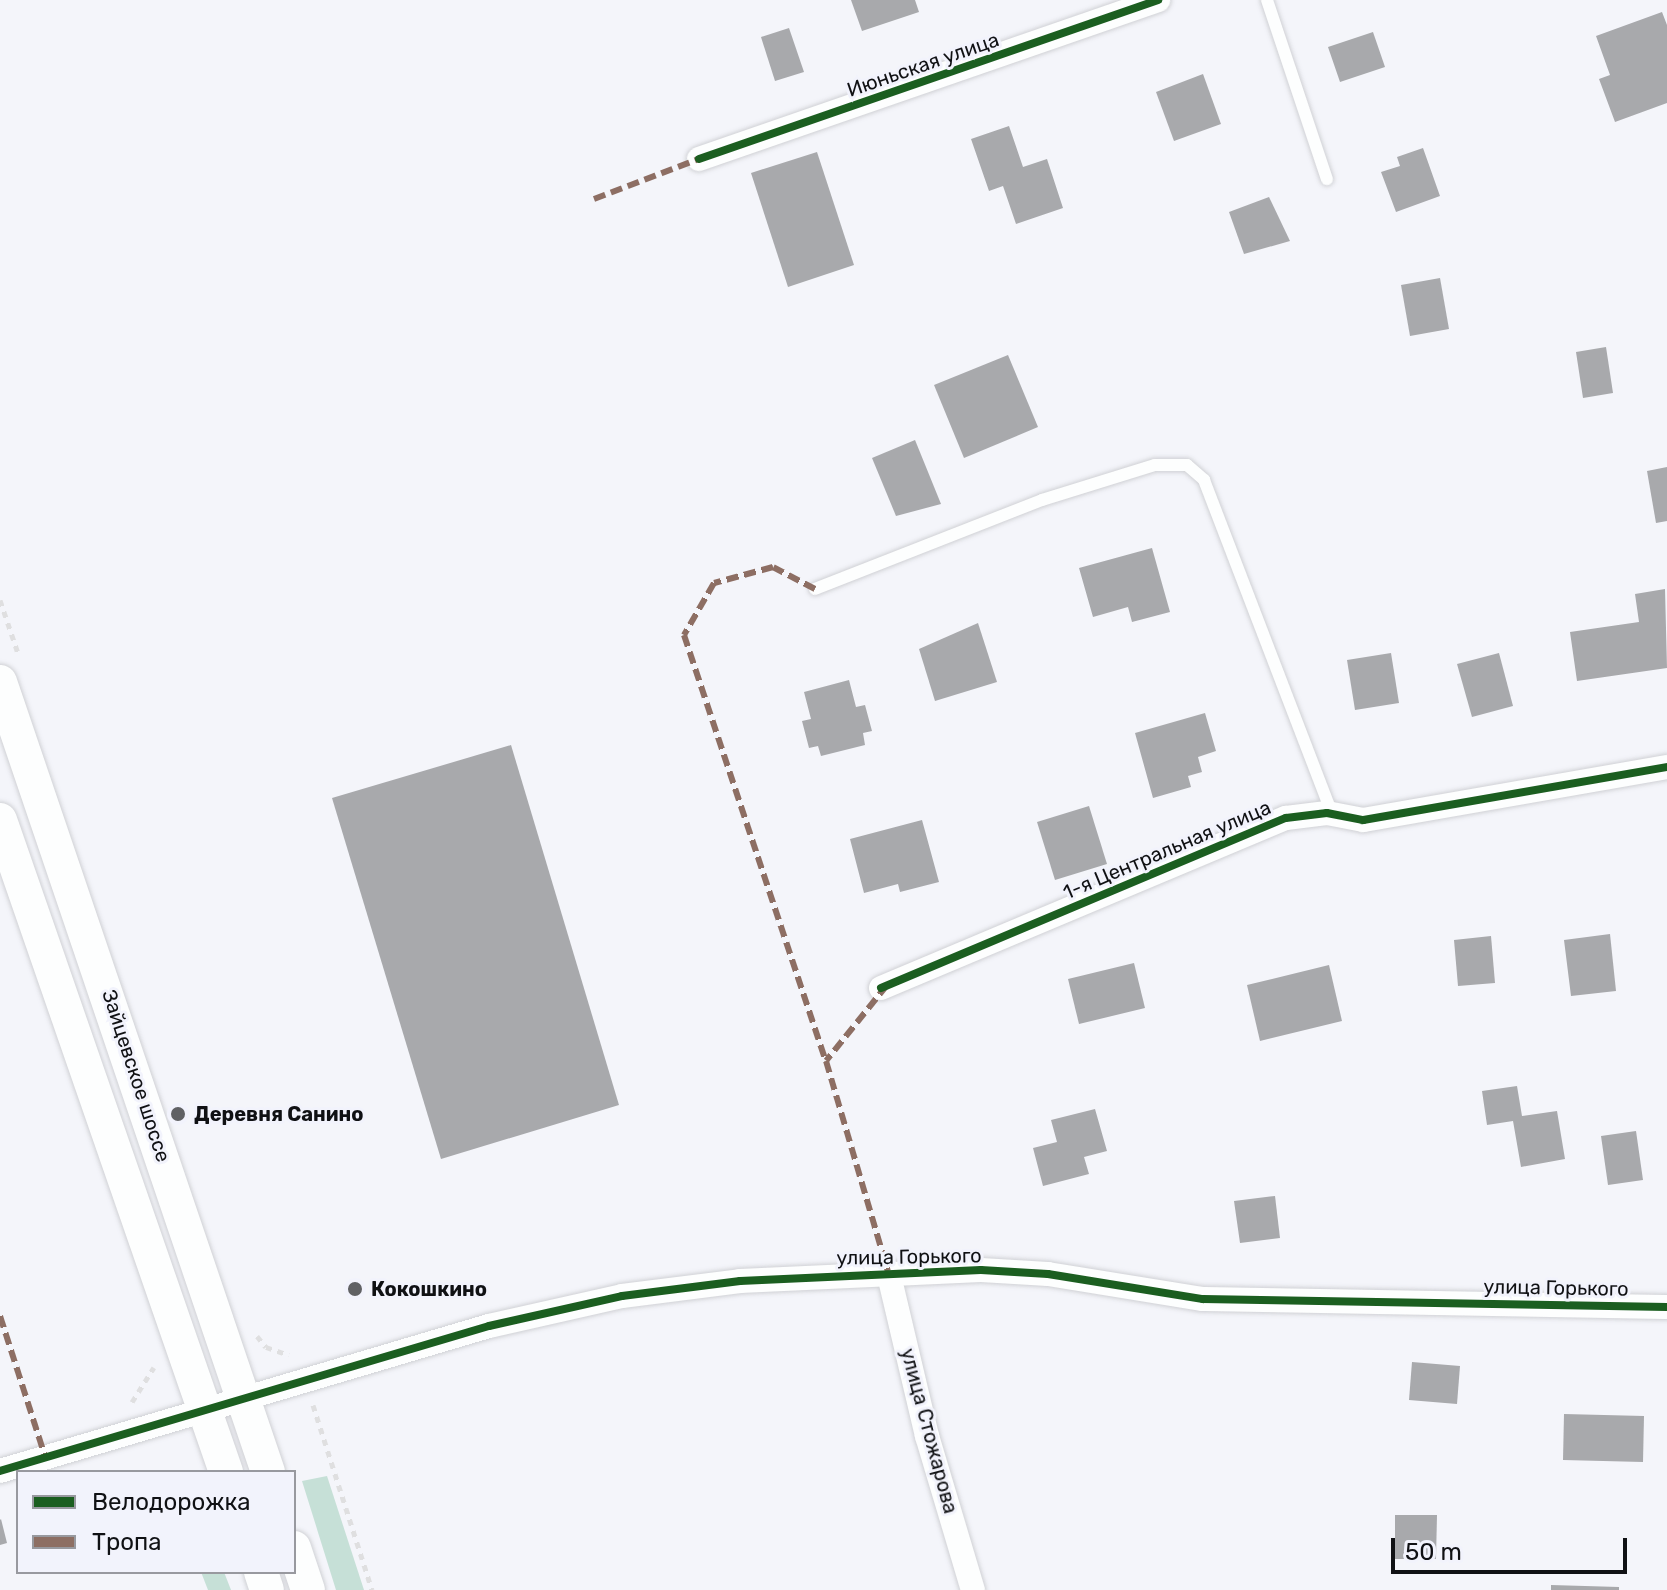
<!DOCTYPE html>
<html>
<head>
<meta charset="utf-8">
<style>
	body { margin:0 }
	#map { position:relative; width:1667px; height:1590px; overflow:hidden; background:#f4f5fa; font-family:Rubik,sans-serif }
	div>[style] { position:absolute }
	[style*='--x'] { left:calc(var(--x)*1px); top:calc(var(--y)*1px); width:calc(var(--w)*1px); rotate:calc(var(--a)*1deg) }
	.green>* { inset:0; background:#c6e0d7 }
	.building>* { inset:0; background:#a8a9ac }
	.path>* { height:5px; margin-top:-2.5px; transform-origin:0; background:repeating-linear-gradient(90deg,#dfdfe0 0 6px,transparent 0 12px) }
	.roads { filter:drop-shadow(0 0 2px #d0d1d5) drop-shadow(0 0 2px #d0d1d5) }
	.lane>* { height:12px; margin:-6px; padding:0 6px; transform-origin:6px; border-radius:6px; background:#fdfefe }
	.street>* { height:24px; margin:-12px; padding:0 12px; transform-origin:12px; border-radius:12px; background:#fdfefe }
	.secondary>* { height:34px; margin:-17px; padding:0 17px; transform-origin:17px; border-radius:17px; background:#fdfefe }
	.quiet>* { height:6px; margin-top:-3px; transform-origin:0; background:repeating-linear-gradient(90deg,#8d6e63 0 12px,transparent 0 18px) }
	.cycleway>* { height:8px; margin:-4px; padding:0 4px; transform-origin:4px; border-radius:4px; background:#1b5e20 }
	.dots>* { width:22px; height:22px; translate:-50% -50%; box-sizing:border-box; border:4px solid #f2f3fc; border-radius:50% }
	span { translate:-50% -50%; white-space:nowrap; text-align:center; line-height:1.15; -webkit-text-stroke:6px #f2f3fc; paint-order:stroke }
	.street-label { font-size:20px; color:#101114 }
	.poi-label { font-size:20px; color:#101114; font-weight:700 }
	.left { translate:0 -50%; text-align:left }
	.legend { position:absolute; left:16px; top:1470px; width:280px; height:104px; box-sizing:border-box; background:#f2f3fc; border:2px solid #98999f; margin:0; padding:10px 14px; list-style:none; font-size:24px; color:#101114 }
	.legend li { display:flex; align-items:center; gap:16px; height:40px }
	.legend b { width:40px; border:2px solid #98999f }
	.scale { position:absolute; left:1391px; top:1538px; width:236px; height:36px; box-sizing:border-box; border:4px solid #101114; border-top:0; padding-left:10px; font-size:24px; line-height:28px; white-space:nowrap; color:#101114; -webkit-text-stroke:6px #f2f3fc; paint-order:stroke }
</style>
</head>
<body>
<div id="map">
	<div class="green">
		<i style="clip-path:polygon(327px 1476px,364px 1590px,336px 1590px,302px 1481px)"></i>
		<i style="clip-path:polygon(201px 1572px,224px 1572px,231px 1590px,208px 1590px)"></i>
	</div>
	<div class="building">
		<i style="clip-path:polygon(851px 0,915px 0,919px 12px,862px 31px)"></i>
		<i style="clip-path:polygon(1662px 12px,1667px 25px,1667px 103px,1615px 122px,1599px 79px,1610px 75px,1596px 36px)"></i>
		<i style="clip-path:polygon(789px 28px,804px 72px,775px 81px,761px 37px)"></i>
		<i style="clip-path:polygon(1373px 32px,1385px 67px,1340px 82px,1328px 47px)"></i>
		<i style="clip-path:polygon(1203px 74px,1221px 124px,1174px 141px,1156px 92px)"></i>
		<i style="clip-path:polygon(1009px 126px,1023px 167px,1047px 159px,1063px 208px,1016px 224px,1003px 186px,989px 191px,971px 139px)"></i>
		<i style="clip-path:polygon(1423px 148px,1440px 196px,1396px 212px,1381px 172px,1400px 166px,1397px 157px)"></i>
		<i style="clip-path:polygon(817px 152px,854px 265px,788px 287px,751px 173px)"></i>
		<i style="clip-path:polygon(1269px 197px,1290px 241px,1244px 254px,1229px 212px)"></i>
		<i style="clip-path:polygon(1440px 278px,1449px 329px,1410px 336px,1401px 285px)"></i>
		<i style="clip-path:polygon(1606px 347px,1613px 393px,1583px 398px,1576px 352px)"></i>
		<i style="clip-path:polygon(1008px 355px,1038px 427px,964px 458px,934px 385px)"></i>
		<i style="clip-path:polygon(915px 440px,941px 504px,896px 516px,872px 458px)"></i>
		<i style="clip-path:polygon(1667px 467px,1667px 521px,1656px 523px,1647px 471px)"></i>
		<i style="clip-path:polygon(1152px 548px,1170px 612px,1132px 622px,1128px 607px,1093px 617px,1079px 568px)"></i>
		<i style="clip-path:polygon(1665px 589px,1667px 668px,1577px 681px,1570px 632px,1639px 622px,1635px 594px)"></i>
		<i style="clip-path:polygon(978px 623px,997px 682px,935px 701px,919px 649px)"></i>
		<i style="clip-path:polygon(1391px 653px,1399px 703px,1355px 710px,1347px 660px)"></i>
		<i style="clip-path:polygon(1499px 653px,1513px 706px,1472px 717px,1457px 664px)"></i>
		<i style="clip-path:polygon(849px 680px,856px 707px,865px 705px,872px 731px,863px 733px,865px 745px,821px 756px,818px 746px,809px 748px,802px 721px,811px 719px,804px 692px)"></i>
		<i style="clip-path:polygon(1205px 713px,1216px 751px,1198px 757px,1202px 772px,1188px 776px,1191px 787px,1153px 798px,1135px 733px)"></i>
		<i style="clip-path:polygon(511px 745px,619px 1105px,441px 1159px,332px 798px)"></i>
		<i style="clip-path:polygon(1089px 806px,1107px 864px,1055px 880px,1037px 822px)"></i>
		<i style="clip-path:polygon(922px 820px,939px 882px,900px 892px,898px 884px,864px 893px,850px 839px)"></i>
		<i style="clip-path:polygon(1610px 934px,1616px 991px,1571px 996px,1564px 940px)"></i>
		<i style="clip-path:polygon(1491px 936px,1495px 983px,1458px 986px,1454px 940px)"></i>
		<i style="clip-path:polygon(1134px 963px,1145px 1008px,1079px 1024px,1068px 979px)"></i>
		<i style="clip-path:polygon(1329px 965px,1342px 1021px,1260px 1041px,1247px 985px)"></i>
		<i style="clip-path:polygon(1517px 1086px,1522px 1116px,1557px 1111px,1565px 1159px,1521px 1167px,1513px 1121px,1487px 1125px,1482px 1091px)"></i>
		<i style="clip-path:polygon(1095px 1109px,1107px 1151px,1084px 1157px,1089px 1174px,1043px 1186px,1033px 1148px,1057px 1142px,1051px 1120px)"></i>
		<i style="clip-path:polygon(1636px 1131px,1643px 1180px,1608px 1185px,1601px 1136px)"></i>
		<i style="clip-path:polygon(1275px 1196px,1280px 1238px,1240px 1243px,1234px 1201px)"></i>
		<i style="clip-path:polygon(1412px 1362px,1460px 1366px,1457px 1404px,1409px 1400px)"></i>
		<i style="clip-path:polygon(1564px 1414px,1644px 1416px,1643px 1462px,1563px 1460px)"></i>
		<i style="clip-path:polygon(1395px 1515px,1437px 1515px,1436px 1559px,1395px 1559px)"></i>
		<i style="clip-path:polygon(1px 1519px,7px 1543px,0 1545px,0 1520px)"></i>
		<i style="clip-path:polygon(1551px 1585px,1619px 1587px,1619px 1590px,1551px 1590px)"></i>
	</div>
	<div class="path">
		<i style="--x:0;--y:600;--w:59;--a:71.3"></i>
		<i style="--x:257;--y:1336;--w:14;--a:51"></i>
		<i style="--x:266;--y:1347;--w:24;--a:19"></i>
		<i style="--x:132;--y:1402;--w:41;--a:-57.8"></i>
		<i style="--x:313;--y:1405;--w:194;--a:72.3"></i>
	</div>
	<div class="roads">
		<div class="lane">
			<i style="--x:1267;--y:0;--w:189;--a:71.5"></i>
			<i style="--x:815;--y:589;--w:244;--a:-21.4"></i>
			<i style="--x:1042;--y:500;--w:118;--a:-17.2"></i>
			<i style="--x:1155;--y:465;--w:32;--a:0"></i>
			<i style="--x:1187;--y:465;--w:23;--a:41"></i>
			<i style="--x:1204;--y:480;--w:358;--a:69"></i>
		</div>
		<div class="street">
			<i style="--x:699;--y:159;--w:486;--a:-19.1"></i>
			<i style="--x:881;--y:988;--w:439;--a:-22.8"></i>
			<i style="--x:1286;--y:818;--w:41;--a:-7"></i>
			<i style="--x:1327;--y:813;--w:37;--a:11"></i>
			<i style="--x:1363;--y:820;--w:309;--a:-9.9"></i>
			<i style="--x:888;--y:1271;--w:170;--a:76.7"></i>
			<i style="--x:927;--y:1436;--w:161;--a:73.4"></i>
			<i style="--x:0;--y:1471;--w:510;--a:-16.52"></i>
			<i style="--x:489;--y:1326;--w:136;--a:-12.7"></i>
			<i style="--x:622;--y:1296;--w:119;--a:-7.2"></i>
			<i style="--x:740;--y:1281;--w:241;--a:-2.6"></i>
			<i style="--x:981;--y:1270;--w:67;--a:3.4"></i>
			<i style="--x:1048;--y:1274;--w:157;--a:9.2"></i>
			<i style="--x:1203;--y:1299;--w:464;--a:1"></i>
		</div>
		<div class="secondary">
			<i style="--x:0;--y:682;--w:834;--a:71.26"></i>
			<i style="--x:0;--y:820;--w:690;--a:70.88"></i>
			<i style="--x:294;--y:1548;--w:44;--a:71.6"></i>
			<i style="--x:261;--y:1572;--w:19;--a:72"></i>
		</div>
	</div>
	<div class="quiet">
		<i style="--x:594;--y:199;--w:118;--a:-20.9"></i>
		<i style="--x:815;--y:589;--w:47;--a:-152.4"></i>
		<i style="--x:773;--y:567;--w:61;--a:164.8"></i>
		<i style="--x:714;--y:583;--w:60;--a:120"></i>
		<i style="--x:684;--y:635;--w:449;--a:71.6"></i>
		<i style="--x:887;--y:985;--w:97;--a:128.8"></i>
		<i style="--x:826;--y:1061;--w:219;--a:73.6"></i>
		<i style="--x:0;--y:1316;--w:150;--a:72.2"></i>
	</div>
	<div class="cycleway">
		<i style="--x:699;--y:159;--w:486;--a:-19.1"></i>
		<i style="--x:881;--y:988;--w:439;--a:-22.8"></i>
		<i style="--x:1286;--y:818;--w:41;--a:-7"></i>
		<i style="--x:1327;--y:813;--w:37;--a:11"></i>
		<i style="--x:1363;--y:820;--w:309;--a:-9.9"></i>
		<i style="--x:0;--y:1471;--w:510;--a:-16.52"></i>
		<i style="--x:489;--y:1326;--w:136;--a:-12.7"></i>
		<i style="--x:622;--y:1296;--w:119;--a:-7.2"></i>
		<i style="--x:740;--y:1281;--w:241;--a:-2.6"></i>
		<i style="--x:981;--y:1270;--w:67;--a:3.4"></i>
		<i style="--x:1048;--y:1274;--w:157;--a:9.2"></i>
		<i style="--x:1203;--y:1299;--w:464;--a:1"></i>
	</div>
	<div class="dots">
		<i style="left:178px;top:1114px;background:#606164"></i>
		<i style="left:355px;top:1289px;background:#606164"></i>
	</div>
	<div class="street-label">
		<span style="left:923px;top:65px;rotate:-19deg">Июньская улица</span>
		<span style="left:1167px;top:850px;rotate:-23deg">1-я Центральная улица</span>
		<span style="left:136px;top:1076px;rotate:72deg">Зайцевское шоссе</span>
		<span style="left:909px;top:1257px;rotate:-1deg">улица Горького</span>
		<span style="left:1556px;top:1288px;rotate:1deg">улица Горького</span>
		<span style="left:929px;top:1431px;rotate:75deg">улица Стожарова</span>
	</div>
	<div class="poi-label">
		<span class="left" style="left:194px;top:1114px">Деревня Санино</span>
		<span class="left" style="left:371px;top:1289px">Кокошкино</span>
	</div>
	<ul class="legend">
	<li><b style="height:10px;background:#1b5e20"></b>Велодорожка</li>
	<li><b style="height:10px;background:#8d6e63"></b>Тропа</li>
	</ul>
	<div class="scale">50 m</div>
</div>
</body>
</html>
